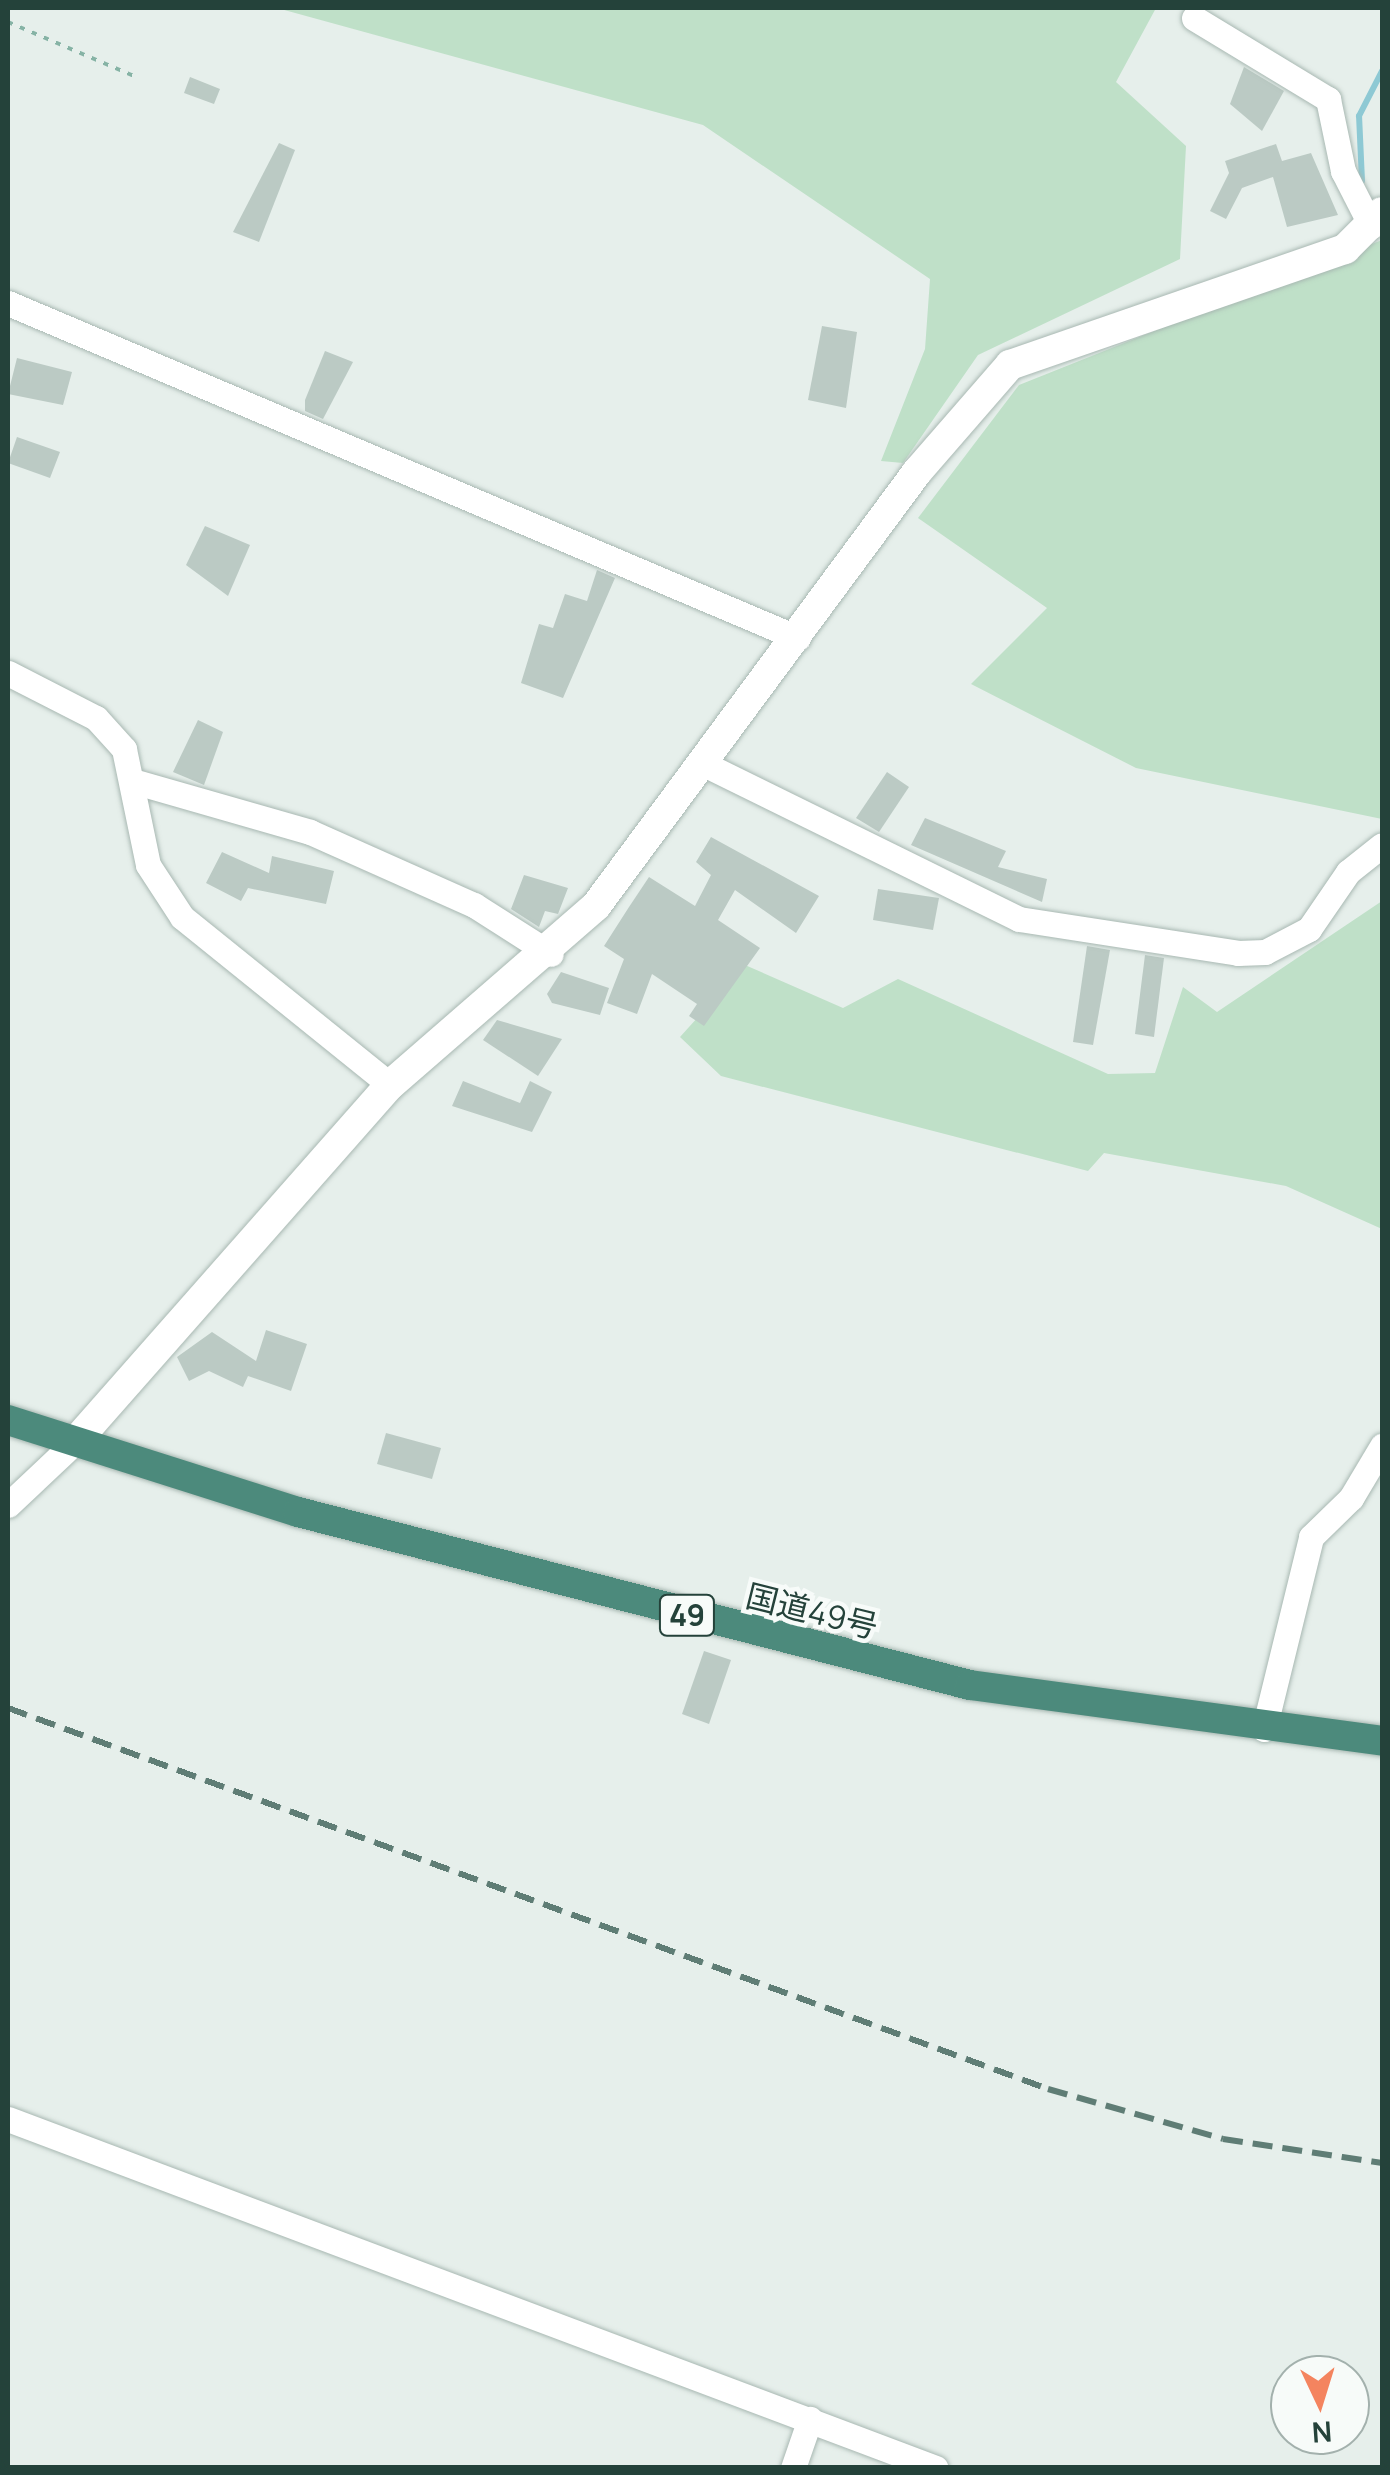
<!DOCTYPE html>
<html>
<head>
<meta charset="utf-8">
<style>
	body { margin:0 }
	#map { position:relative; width:1390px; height:2475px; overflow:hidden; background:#e6efeb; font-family:Manrope,"Noto Sans JP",sans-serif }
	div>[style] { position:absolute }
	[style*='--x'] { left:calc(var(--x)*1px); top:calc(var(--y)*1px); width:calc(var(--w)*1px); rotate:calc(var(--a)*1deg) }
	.green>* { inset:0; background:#bfe0c8 }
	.stream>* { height:6px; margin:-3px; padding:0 3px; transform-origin:3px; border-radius:3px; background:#8ec9d4 }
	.building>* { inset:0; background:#bbcac4 }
	.path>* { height:4px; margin-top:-2px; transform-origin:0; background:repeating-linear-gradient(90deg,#86b3a5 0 5px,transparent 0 13px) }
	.roads { filter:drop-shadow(0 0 2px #a8b8b2) drop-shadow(0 0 2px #a8b8b2) }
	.minor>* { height:25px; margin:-12.5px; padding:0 12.5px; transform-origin:12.5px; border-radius:12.5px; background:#fff }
	.tertiary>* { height:30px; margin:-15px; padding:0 15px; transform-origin:15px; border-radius:15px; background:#fff }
	.trunk>* { height:30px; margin:-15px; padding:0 15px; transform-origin:15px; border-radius:15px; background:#4c8a7c }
	.rail>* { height:6px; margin-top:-3px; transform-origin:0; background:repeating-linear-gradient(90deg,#5f7d75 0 20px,transparent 0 30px) }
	span { translate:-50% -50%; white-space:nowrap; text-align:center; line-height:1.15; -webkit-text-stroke:9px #f7fbf9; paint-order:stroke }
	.shield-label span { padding:2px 8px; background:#f7fbf9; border:2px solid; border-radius:8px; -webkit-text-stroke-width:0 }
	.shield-label { font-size:30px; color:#24423a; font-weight:700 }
	.street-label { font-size:32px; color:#24423a }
	.frame { position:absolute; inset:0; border:10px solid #24423a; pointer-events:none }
	.north { position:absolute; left:1270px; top:2355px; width:100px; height:100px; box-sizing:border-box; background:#f7fbf9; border:2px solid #a3b1ad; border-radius:50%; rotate:176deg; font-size:28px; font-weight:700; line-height:40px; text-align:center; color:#24423a }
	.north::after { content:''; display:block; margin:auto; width:35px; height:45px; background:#f4845f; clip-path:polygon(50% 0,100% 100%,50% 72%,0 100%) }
</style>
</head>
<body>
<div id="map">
	<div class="green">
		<i style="clip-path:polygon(277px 8px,1156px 8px,1116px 82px,1186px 146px,1180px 259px,978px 355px,903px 463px,881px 461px,925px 349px,930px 279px,703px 125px)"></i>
		<i style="clip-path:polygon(1382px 240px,1382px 819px,1136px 768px,971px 684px,1047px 608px,918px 518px,1019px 385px)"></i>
		<i style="clip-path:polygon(1382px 901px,1382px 1229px,1286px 1186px,1104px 1153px,1088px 1171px,721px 1076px,680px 1037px,745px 965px,843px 1008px,898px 979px,1108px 1074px,1155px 1073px,1183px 987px,1217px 1012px)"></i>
	</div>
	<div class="stream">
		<i style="--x:1362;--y:181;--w:65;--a:-92.6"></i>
		<i style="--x:1359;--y:116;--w:51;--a:-62.9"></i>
	</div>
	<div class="building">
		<i style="clip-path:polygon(1244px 67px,1284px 91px,1262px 131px,1230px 104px)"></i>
		<i style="clip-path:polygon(190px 77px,220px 89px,214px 104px,184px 93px)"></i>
		<i style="clip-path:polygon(279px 143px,295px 150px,259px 242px,233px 232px)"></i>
		<i style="clip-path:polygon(1276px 144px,1282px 161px,1311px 153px,1338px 215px,1287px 227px,1273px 177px,1242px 188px,1226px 219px,1210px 211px,1229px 173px,1225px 161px)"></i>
		<i style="clip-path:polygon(822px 326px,857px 332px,846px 408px,808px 400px)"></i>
		<i style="clip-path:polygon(325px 351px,353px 362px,323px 419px,305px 411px,305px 400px)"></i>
		<i style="clip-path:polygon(17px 358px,72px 372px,63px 405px,8px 394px)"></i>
		<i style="clip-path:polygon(17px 437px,60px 452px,50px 478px,8px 463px)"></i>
		<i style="clip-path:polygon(205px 526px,250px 545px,228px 596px,186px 565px)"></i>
		<i style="clip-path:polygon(597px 570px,615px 578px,563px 698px,521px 683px,539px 624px,553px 628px,565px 594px,587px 601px)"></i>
		<i style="clip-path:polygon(198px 720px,223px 732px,204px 785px,173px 772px)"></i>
		<i style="clip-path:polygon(887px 772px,909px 787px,879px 832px,856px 818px)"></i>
		<i style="clip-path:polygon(925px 818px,1006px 851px,998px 867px,1047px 879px,1042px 902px,911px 845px)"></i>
		<i style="clip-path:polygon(711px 837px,819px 896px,796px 933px,735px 890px,718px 920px,760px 948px,704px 1026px,689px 1016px,697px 1004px,652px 974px,637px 1014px,607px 1003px,624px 959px,604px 946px,629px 907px,649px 877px,695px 906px,711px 875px,696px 862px)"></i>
		<i style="clip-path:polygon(222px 852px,269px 873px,272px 856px,334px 871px,326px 904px,248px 888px,241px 901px,206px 883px)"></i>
		<i style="clip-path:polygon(524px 875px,568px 888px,558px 914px,545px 911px,539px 927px,511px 909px)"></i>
		<i style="clip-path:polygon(878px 889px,939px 898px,933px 930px,873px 920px)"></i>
		<i style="clip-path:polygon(1087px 946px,1110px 950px,1093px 1045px,1073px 1042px)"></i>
		<i style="clip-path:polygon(1145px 955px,1164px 958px,1154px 1037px,1135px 1034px)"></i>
		<i style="clip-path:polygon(561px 972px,609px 988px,600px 1015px,552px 1003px,547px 994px)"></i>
		<i style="clip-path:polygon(497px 1020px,562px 1039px,538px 1076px,483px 1040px)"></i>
		<i style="clip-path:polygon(463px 1081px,520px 1103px,530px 1081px,552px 1092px,532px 1132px,452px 1106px)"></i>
		<i style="clip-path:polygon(266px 1330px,307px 1344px,291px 1391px,248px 1376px,243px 1387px,209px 1371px,189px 1381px,177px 1357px,212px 1332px,256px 1361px)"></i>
		<i style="clip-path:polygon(386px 1433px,441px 1448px,432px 1479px,377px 1464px)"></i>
		<i style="clip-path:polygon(704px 1651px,731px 1660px,709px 1724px,682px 1714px)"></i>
	</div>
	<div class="path">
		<i style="--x:8;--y:22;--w:137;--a:23.2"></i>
	</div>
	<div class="roads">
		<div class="minor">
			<i style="--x:1194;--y:18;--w:157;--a:31.2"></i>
			<i style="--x:1328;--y:99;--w:74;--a:78.2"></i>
			<i style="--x:1343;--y:171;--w:62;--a:63"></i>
			<i style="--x:8;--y:303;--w:858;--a:22.98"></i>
			<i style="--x:8;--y:673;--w:99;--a:27.1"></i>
			<i style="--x:96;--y:718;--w:42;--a:47.9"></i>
			<i style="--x:124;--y:749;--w:118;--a:78.3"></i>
			<i style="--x:148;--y:865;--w:62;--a:56.8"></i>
			<i style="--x:182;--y:917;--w:267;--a:38.9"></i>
			<i style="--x:704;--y:764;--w:351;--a:26.2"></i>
			<i style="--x:1019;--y:919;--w:222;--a:8.8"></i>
			<i style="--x:1238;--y:953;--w:27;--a:-2"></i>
			<i style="--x:1265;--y:952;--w:50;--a:-27.6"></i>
			<i style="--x:1309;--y:929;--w:69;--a:-55.6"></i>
			<i style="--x:1348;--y:872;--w:43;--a:-38.5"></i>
			<i style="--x:136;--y:782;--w:181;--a:16"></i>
			<i style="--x:310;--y:832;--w:180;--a:24"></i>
			<i style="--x:474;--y:905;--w:91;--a:32.5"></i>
			<i style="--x:8;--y:1505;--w:93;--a:-43.3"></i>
			<i style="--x:1264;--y:1729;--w:198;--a:-76.2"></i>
			<i style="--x:1311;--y:1537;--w:56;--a:-44.3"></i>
			<i style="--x:1351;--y:1498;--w:61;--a:-59.2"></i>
			<i style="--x:8;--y:2119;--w:991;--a:20.61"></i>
			<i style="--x:793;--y:2468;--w:52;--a:-70.9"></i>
		</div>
		<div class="tertiary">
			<i style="--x:76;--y:1441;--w:475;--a:-48.6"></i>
			<i style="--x:390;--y:1085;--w:273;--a:-41"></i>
			<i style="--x:596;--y:906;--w:540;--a:-53.51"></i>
			<i style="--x:917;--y:472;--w:142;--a:-49"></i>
			<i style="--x:1010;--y:365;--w:355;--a:-19.1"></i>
			<i style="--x:1345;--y:249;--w:52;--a:-45"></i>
		</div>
		<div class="trunk">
			<i style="--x:8;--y:1420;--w:304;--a:17.6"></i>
			<i style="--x:298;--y:1512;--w:694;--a:14.44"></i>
			<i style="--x:970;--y:1685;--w:416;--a:7.7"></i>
		</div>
	</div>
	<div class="rail">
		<i style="--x:8;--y:1708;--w:1108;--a:20.12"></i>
		<i style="--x:1048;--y:2089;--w:182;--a:15.9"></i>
		<i style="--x:1223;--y:2139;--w:161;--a:8.6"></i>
	</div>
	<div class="shield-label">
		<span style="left:687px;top:1615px">49</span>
	</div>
	<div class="street-label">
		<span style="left:812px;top:1611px;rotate:14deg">国道49号</span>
	</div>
	<div class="frame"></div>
	<div class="north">N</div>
</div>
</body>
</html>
